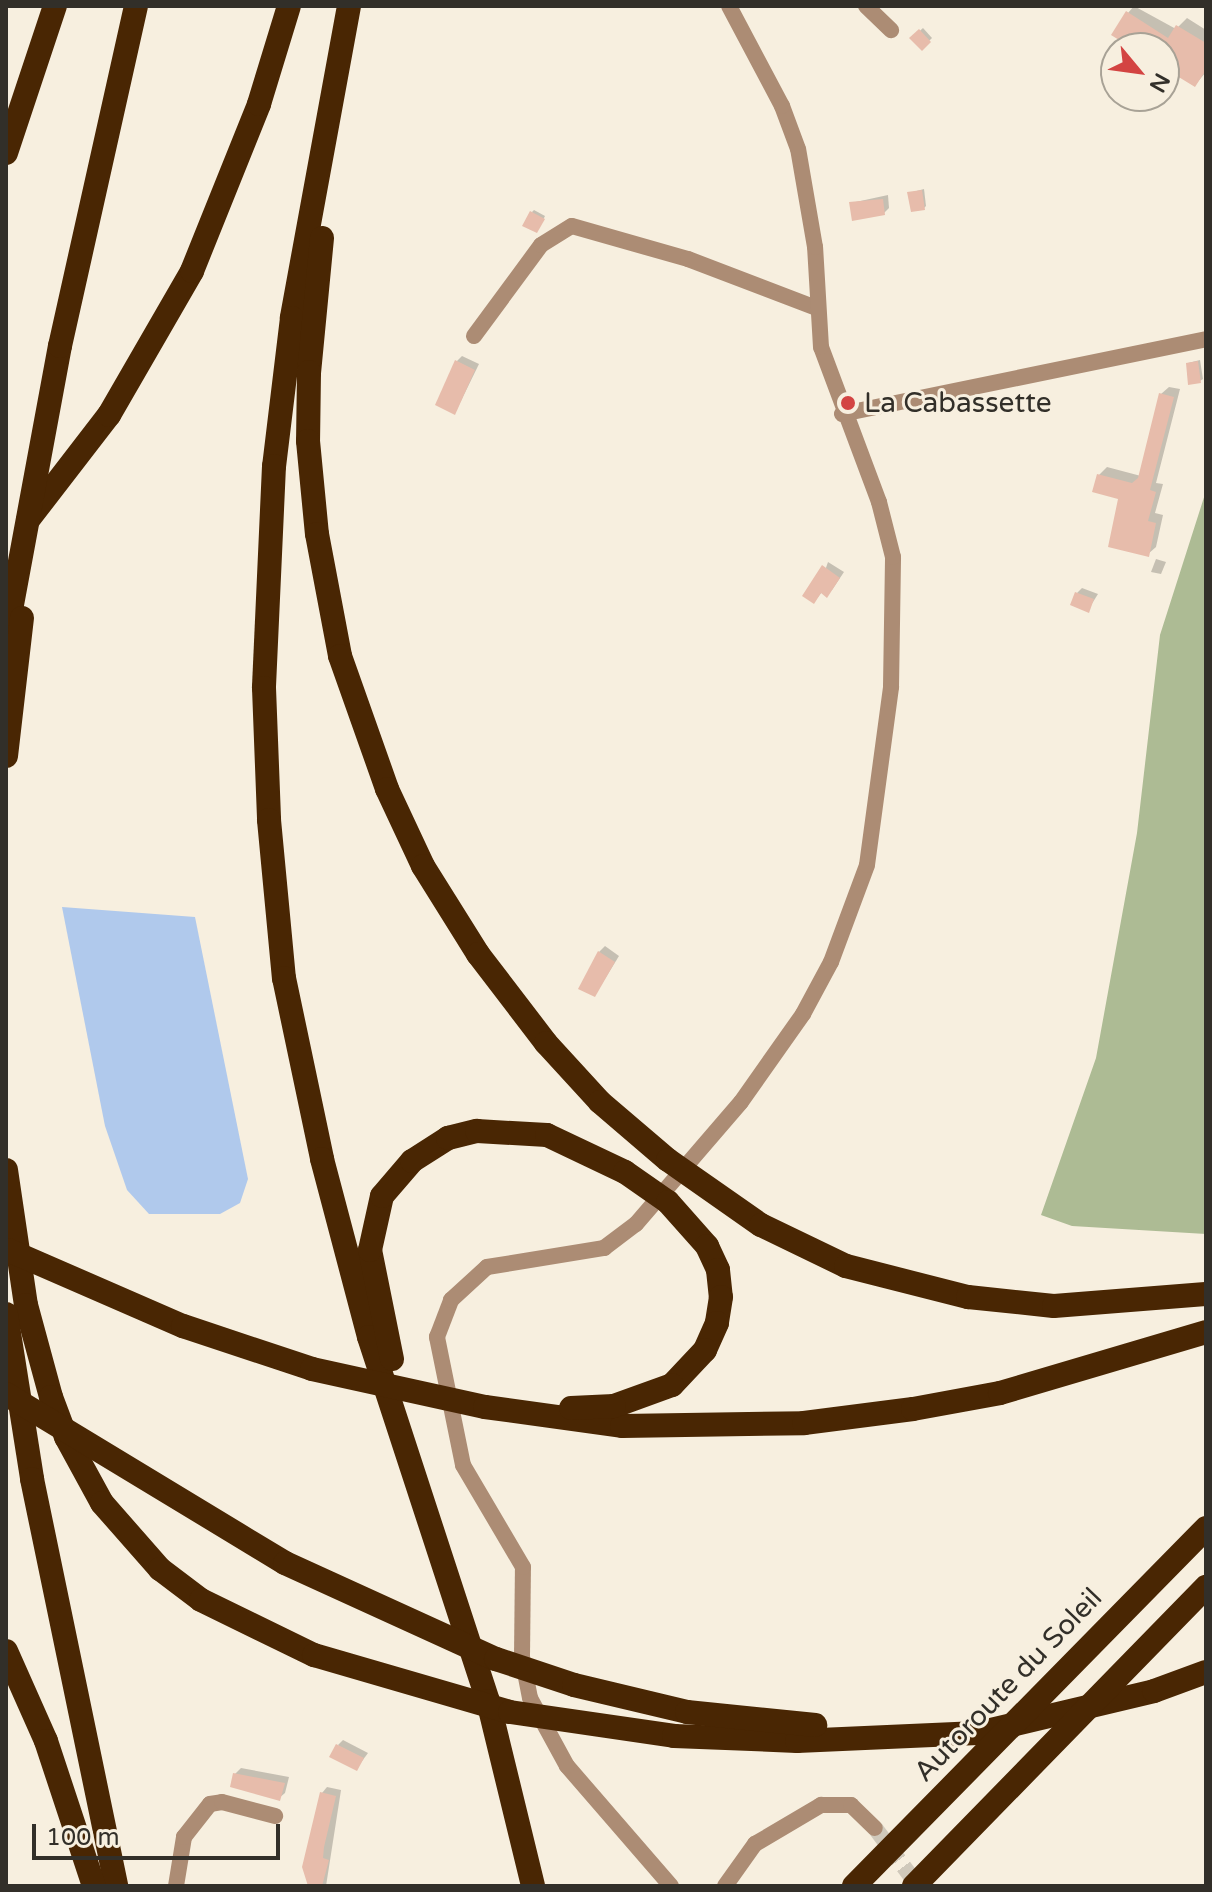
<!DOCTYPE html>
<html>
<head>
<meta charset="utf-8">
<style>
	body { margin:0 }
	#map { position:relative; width:1212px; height:1892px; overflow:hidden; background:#f7efdf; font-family:"Varela Round",sans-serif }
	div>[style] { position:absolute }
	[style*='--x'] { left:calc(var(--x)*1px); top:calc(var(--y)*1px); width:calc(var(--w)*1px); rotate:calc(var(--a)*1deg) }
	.forest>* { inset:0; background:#adbb94 }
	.water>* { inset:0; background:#b0c9ec }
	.shadow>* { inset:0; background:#0003 }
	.building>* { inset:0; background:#e7bcab }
	.minor-tunnel>* { height:16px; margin-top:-8px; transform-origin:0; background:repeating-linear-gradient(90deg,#d0c9bb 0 16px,transparent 0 24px) }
	.minor>* { height:16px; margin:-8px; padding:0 8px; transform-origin:8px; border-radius:8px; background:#ac8c74 }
	.motorway>* { height:24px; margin:-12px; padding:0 12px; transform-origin:12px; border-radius:12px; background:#492603 }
	.dots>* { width:22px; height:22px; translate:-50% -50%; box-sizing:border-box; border:4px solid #f7efdf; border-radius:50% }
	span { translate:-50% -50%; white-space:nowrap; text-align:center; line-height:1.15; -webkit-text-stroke:6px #f7efdf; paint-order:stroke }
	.poi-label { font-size:28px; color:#322f29 }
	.left { translate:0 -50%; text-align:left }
	.street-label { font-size:28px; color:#322f29 }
	.frame { position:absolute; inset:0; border:8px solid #322f29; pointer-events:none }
	.north { position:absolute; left:1100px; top:32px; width:80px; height:80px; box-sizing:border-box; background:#f7efdf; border:2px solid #a8a296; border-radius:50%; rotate:119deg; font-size:22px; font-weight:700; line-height:32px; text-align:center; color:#322f29 }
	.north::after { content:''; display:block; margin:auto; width:28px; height:36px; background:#d34442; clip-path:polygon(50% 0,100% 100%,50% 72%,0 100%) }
	.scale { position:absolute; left:32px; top:1824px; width:248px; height:36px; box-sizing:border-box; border:4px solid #322f29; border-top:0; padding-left:10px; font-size:24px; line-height:28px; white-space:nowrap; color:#322f29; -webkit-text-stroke:6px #f7efdf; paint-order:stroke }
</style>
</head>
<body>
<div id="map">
	<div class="forest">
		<i style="clip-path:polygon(1206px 491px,1206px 1234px,1072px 1226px,1041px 1215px,1096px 1058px,1137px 833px,1160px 635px)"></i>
	</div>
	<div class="water">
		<i style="clip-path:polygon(62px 907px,195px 917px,248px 1179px,240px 1203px,220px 1214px,149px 1214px,127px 1190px,105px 1126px)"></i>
	</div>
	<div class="shadow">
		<i style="clip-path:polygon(1134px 6px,1176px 29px,1187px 18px,1206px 30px,1206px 72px,1195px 85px,1164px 65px,1164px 48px,1136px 48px,1128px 13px)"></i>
		<i style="clip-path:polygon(923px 28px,932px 38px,922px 48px,912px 38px)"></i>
		<i style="clip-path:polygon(924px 189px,926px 206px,924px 208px,909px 193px)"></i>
		<i style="clip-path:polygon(888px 195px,889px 208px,884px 213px,851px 203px)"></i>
		<i style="clip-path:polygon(534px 210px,545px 216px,539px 228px,532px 212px)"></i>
		<i style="clip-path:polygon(462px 356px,479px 364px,455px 413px,457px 361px)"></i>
		<i style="clip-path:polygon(1200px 360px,1203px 379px,1200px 381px,1188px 363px)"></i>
		<i style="clip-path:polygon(1169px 387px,1180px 389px,1156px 483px,1163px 484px,1155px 513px,1163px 515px,1156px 547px,1148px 554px,1120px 497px,1099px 475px,1107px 467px,1141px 476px,1161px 394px)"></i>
		<i style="clip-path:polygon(1156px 559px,1166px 562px,1161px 574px,1151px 572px)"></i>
		<i style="clip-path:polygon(828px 562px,844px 572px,832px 590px,822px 592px,814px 602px)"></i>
		<i style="clip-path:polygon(1082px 588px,1098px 594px,1088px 610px,1077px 593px)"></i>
		<i style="clip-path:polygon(605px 946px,619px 956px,595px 995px,599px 952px)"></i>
		<i style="clip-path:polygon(343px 1740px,368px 1753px,357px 1768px,338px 1745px)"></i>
		<i style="clip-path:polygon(241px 1768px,289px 1777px,285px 1793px,279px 1798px,235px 1774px)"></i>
		<i style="clip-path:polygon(327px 1787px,341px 1790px,326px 1886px,310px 1886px,304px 1867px,322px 1793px)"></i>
	</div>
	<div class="building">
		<i style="clip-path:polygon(1126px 11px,1168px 38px,1176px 25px,1206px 43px,1206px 70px,1195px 87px,1164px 68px,1164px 48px,1132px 48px,1111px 35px)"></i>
		<i style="clip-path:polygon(919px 29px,931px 42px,922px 51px,909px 38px)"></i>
		<i style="clip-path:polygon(922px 190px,925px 210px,911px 212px,907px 192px)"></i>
		<i style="clip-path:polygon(883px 199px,885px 215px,852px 221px,849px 202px)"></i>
		<i style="clip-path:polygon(530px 211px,545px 219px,537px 233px,522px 226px)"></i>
		<i style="clip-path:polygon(455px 360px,475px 370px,455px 415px,435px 405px)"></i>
		<i style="clip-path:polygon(1198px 361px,1201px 383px,1188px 385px,1186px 363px)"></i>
		<i style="clip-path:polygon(1159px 393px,1174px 397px,1150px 490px,1156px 492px,1148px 521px,1156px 523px,1149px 557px,1108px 547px,1118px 499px,1092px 492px,1097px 474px,1132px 483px,1138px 478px)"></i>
		<i style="clip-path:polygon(822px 565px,840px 578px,827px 598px,821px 593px,814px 604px,802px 596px)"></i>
		<i style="clip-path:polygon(1075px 592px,1094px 599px,1089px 613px,1070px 605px)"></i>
		<i style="clip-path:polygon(598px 951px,615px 962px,595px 997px,578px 989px)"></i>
		<i style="clip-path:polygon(336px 1744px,364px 1758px,357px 1771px,329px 1757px)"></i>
		<i style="clip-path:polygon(233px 1773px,285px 1783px,280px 1801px,230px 1787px)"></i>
		<i style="clip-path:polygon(320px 1792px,336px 1796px,324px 1847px,323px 1858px,329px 1860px,322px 1886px,308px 1886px,302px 1867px)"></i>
	</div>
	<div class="minor-tunnel">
		<i style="--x:875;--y:1828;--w:72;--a:53.4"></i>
	</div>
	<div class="minor">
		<i style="--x:866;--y:6;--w:35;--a:44"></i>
		<i style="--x:474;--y:336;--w:113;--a:-53.6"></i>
		<i style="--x:541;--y:245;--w:36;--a:-32"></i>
		<i style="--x:572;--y:226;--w:121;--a:15.9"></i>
		<i style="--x:688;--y:259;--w:137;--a:20.9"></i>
		<i style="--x:842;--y:414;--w:372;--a:-11.6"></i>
		<i style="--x:176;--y:1886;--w:50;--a:-80.7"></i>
		<i style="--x:184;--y:1837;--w:42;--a:-51.8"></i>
		<i style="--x:210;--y:1804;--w:12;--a:-9"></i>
		<i style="--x:222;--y:1802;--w:55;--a:14.8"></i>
		<i style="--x:671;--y:1886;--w:159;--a:-130.9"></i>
		<i style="--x:567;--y:1766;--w:77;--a:-118.6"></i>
		<i style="--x:530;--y:1698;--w:42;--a:-101"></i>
		<i style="--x:522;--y:1657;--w:90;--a:-89.4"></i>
		<i style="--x:523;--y:1567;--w:118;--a:-120.5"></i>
		<i style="--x:463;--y:1465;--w:131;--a:-101.5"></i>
		<i style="--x:437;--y:1337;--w:40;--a:-69"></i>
		<i style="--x:451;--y:1300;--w:49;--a:-42.5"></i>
		<i style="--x:487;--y:1267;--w:119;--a:-9.2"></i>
		<i style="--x:604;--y:1248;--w:40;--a:-37"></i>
		<i style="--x:636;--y:1224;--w:161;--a:-49.3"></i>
		<i style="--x:741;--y:1102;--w:108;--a:-54.8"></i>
		<i style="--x:803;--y:1014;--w:59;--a:-61.7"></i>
		<i style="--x:831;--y:962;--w:103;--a:-69.6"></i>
		<i style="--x:867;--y:865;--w:180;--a:-82.3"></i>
		<i style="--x:891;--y:687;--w:130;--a:-89.1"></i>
		<i style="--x:893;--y:557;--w:57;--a:-104.3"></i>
		<i style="--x:879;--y:502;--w:165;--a:-110.5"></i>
		<i style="--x:821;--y:347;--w:100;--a:-93.4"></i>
		<i style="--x:815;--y:247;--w:99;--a:-99.8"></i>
		<i style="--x:798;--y:149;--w:46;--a:-110.4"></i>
		<i style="--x:782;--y:106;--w:113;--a:-117.9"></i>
		<i style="--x:725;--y:1886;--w:52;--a:-54.5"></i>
		<i style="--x:755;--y:1844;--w:77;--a:-30.6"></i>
		<i style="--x:821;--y:1805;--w:30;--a:0"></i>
		<i style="--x:851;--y:1805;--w:33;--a:44"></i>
	</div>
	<div class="motorway">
		<i style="--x:349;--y:6;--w:317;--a:100.4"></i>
		<i style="--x:292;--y:318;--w:149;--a:96.9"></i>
		<i style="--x:274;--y:466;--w:222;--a:92.6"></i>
		<i style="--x:264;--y:688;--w:132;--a:87.8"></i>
		<i style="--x:269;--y:820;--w:159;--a:84.6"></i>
		<i style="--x:284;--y:978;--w:185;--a:78.1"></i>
		<i style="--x:322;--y:1159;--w:184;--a:75.2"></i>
		<i style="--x:369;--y:1337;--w:383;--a:71.9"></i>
		<i style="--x:488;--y:1701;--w:190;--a:76.3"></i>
		<i style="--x:6;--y:153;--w:155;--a:-71.6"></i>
		<i style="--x:322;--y:238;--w:135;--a:95.5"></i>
		<i style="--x:309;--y:372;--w:69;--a:90.8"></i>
		<i style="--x:308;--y:441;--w:93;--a:84.5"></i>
		<i style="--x:317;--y:534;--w:124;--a:79.3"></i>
		<i style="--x:340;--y:656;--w:141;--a:70.5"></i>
		<i style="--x:387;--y:789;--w:85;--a:64.9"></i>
		<i style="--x:423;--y:866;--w:104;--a:58"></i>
		<i style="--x:478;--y:954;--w:112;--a:52.6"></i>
		<i style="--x:546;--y:1043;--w:80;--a:47.5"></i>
		<i style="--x:600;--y:1102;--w:89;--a:40.5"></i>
		<i style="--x:668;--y:1160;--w:113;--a:35"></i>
		<i style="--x:761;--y:1225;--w:94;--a:25.8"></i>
		<i style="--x:846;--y:1266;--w:126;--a:14.3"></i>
		<i style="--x:968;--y:1297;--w:86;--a:6"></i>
		<i style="--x:1054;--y:1306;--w:152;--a:-4.5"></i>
		<i style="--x:28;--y:520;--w:133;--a:-52.4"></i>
		<i style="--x:109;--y:415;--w:166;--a:-60"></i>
		<i style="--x:192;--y:271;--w:180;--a:-68.1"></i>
		<i style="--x:259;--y:104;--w:102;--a:-73"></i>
		<i style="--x:6;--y:637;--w:296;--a:-79.5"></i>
		<i style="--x:60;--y:346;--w:348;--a:-77.4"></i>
		<i style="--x:6;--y:756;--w:139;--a:-83.4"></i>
		<i style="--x:6;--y:1170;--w:136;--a:81.6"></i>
		<i style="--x:26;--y:1305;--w:95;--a:74.8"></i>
		<i style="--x:51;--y:1397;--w:43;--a:69.4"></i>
		<i style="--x:66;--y:1437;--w:75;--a:61.4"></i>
		<i style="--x:102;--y:1503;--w:88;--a:48.7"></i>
		<i style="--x:160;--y:1569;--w:51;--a:37.1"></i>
		<i style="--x:201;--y:1600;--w:126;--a:26"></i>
		<i style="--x:314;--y:1655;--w:204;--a:16.2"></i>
		<i style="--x:510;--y:1712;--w:166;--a:8.3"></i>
		<i style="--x:674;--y:1736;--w:123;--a:2.3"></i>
		<i style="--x:797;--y:1741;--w:181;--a:-2.5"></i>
		<i style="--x:978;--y:1733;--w:181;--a:-13.4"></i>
		<i style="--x:1154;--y:1691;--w:55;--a:-20.1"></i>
		<i style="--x:8;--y:1250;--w:191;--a:23.5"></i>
		<i style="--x:183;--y:1326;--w:136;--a:18.4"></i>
		<i style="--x:312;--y:1369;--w:177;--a:12.4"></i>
		<i style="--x:485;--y:1407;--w:138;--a:7.9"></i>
		<i style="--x:622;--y:1426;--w:182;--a:-0.9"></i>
		<i style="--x:804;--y:1423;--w:110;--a:-7.3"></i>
		<i style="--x:913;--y:1409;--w:88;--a:-10.4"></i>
		<i style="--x:1000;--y:1393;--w:215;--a:-16.5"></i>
		<i style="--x:6;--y:1314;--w:167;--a:81"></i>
		<i style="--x:32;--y:1479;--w:416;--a:78.3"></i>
		<i style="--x:392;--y:1359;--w:111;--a:-101.4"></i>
		<i style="--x:370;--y:1250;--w:55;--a:-77.5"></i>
		<i style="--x:382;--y:1196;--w:46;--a:-49.4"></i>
		<i style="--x:412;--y:1161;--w:43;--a:-32.6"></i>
		<i style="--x:448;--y:1138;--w:30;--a:-14"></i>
		<i style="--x:477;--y:1131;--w:70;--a:3.3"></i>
		<i style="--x:547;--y:1135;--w:86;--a:25.4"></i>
		<i style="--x:625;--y:1172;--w:52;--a:34.9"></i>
		<i style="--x:668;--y:1202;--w:59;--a:48.4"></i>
		<i style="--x:707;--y:1246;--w:26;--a:65"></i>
		<i style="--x:718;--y:1270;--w:27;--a:84"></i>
		<i style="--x:721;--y:1297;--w:26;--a:99"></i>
		<i style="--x:717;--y:1323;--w:30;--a:114"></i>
		<i style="--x:705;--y:1350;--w:48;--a:133.3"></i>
		<i style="--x:672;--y:1385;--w:62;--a:160.1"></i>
		<i style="--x:614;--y:1406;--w:43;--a:177.3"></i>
		<i style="--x:6;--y:1394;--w:326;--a:31.2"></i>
		<i style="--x:285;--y:1563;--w:232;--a:24.5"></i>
		<i style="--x:496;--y:1659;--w:82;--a:18.4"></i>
		<i style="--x:574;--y:1685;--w:116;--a:13.4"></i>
		<i style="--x:687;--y:1712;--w:129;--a:5.8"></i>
		<i style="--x:6;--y:1651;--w:98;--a:66"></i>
		<i style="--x:46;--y:1741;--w:153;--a:71.7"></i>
		<i style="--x:854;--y:1886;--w:502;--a:-45.48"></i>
		<i style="--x:914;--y:1886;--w:418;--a:-45.7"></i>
	</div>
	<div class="dots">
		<i style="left:848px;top:403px;background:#d34442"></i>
	</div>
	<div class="poi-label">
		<span class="left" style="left:864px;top:403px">La Cabassette</span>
	</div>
	<div class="street-label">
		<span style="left:1008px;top:1685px;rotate:-46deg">Autoroute du Soleil</span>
	</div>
	<div class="frame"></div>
	<div class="north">N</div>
	<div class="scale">100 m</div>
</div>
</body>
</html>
